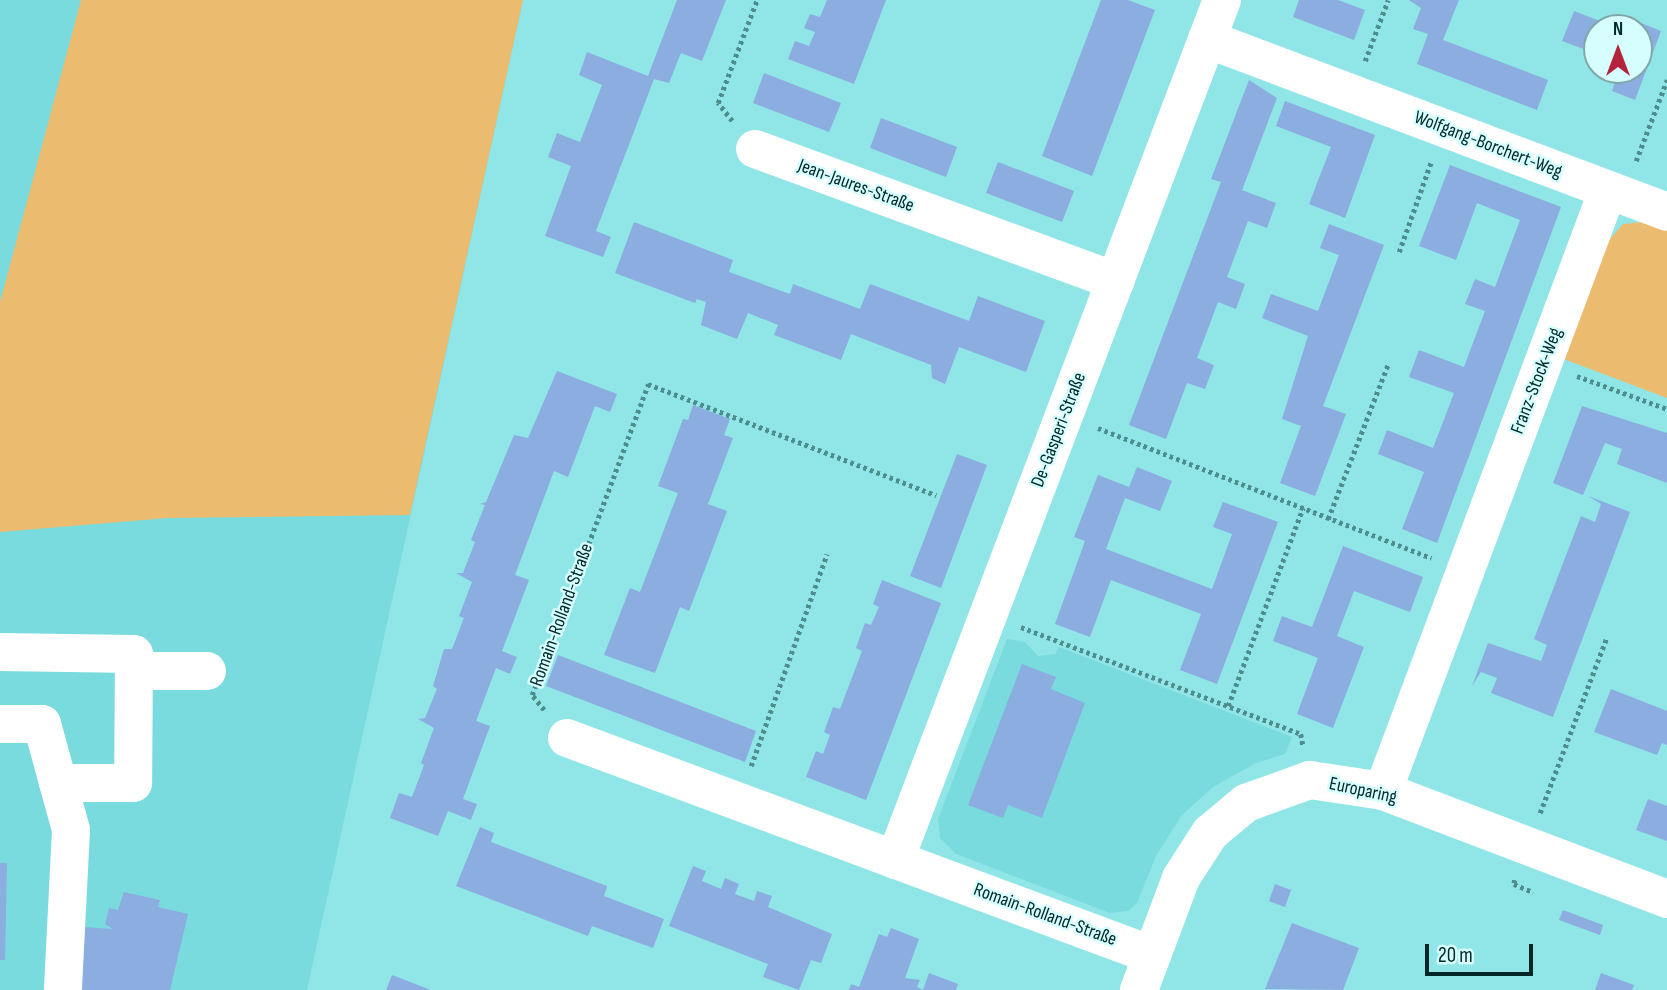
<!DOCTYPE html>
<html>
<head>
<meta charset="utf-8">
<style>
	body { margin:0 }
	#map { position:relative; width:1667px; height:990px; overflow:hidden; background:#90e5e7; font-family:"Sofia Sans Condensed",sans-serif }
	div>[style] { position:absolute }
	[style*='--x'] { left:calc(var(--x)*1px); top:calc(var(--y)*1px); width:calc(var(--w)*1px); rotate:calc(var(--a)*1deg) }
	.built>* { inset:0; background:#79dbde }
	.green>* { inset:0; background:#ebbc6f }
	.building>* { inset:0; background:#8baddf }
	.path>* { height:4.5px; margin-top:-2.25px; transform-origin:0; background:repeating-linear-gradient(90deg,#4d8d8e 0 3.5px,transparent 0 7px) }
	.minor>* { height:38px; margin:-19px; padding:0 19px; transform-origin:19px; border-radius:19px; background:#fff }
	span { translate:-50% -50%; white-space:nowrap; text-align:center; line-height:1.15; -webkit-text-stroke:5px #d6feff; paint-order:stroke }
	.street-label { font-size:19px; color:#012728 }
	.north { position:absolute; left:1583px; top:14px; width:70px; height:70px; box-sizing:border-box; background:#d6feff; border:2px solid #81a8a9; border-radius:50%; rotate:0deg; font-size:19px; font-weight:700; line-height:28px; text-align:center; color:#012728 }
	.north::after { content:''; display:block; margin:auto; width:24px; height:32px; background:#b4223b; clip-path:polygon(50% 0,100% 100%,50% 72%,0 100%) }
	.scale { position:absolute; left:1425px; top:944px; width:108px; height:32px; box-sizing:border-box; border:4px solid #012728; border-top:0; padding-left:9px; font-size:21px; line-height:24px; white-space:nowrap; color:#012728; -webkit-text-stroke:5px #d6feff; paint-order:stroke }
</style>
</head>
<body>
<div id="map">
	<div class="built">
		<i style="clip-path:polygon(0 0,523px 0,307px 990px,0 990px)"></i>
		<i style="clip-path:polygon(1007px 639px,1025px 642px,1038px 656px,1055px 654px,1059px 647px,1292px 737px,1285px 754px,1256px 763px,1213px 787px,1182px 815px,1156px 856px,1137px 903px,1128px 911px,1110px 913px,956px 854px,940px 838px,938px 819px)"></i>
	</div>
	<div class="green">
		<i style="clip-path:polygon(81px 0,523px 0,410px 515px,168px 518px,0 532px,0 302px)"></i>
		<i style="clip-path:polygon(1652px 221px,1667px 227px,1667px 398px,1561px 358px,1604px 246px,1623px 224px)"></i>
	</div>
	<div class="building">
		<i style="clip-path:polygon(677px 0,726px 0,702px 61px,681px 53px,669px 83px,654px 79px,596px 231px,611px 237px,603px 257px,545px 236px,571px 166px,548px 157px,557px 133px,580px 142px,602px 85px,579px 75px,587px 52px,648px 76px)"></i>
		<i style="clip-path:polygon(827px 0,886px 0,854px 84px,788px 59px,795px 41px,809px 46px,815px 32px,804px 28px,810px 14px,820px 17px)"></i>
		<i style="clip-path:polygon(1101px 0,1128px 0,1155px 10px,1092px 176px,1042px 156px)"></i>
		<i style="clip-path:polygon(1299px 0,1338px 0,1365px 10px,1354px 40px,1293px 17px)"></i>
		<i style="clip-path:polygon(1409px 0,1459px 0,1443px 40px,1548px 80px,1537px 110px,1417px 64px,1428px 34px,1413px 29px,1421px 8px)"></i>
		<i style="clip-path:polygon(1574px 11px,1618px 28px,1597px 28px,1597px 54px,1562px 41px)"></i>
		<i style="clip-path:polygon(1636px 21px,1661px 31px,1635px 100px,1612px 91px,1619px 70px,1639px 70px)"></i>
		<i style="clip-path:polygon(764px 73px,841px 103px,829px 132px,753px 103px)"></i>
		<i style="clip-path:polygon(1249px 80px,1277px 98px,1242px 190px,1276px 203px,1267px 228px,1248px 221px,1227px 277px,1245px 284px,1236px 309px,1218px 302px,1197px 358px,1214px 365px,1205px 389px,1187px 383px,1166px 439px,1129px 425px,1221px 182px,1211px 179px)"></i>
		<i style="clip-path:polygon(1285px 101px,1375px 135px,1345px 218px,1309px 204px,1331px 147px,1276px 126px)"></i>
		<i style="clip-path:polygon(881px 118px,957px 147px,946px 177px,870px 148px)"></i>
		<i style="clip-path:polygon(998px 162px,1074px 191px,1062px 222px,986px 193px)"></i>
		<i style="clip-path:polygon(1450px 165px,1561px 207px,1437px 543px,1402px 529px,1424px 472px,1378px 454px,1387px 430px,1433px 448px,1454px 393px,1409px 377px,1419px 350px,1464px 367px,1485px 311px,1465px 304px,1475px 279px,1495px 287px,1520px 220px,1477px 203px,1456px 260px,1419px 246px)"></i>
		<i style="clip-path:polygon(634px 222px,733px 260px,729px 272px,790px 294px,793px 284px,860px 309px,870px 284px,969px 321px,978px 296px,1045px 321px,1026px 372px,959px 347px,945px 384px,932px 378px,931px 365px,851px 334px,841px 360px,774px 335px,778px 325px,748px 313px,737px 339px,701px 325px,706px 302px,697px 299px,695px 303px,615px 273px)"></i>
		<i style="clip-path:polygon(1329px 224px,1384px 245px,1323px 406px,1346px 414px,1315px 496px,1280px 483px,1301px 426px,1282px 419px,1308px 336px,1262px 318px,1271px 294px,1318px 311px,1339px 255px,1320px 248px)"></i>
		<i style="clip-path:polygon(557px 371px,617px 394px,610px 412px,595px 406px,568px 477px,554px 471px,515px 575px,529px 580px,502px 651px,517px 657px,510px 674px,496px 668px,476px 721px,490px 726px,463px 799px,477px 804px,471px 820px,448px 811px,438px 836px,390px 818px,399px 793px,412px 797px,424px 765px,421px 763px,434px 728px,418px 719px,425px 718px,437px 689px,433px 686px,444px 649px,452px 649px,464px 618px,459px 616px,472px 582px,456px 573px,463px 573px,475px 542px,471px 540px,485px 505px,480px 504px,486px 502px,514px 435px,528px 438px)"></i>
		<i style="clip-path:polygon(693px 405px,730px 419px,724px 435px,733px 438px,708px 504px,727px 511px,689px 611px,680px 607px,655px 673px,604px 655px,630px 588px,640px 592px,678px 493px,658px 486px,683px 419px,688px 420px)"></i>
		<i style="clip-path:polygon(1582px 406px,1667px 433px,1667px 483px,1617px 464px,1622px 449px,1605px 443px,1583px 495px,1553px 483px)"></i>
		<i style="clip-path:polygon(957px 454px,987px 465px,941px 588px,910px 576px)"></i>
		<i style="clip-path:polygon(1137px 467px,1172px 481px,1160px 511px,1125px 498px,1106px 549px,1212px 589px,1232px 534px,1213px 527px,1223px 502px,1278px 522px,1217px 684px,1180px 670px,1201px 614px,1111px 580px,1090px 637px,1055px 624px,1085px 541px,1074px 537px,1098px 475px,1129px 487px)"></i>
		<i style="clip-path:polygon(1588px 496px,1630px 512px,1553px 717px,1491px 693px,1497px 678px,1481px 672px,1472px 686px,1488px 643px,1541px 661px,1547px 645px,1534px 639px,1581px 516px,1595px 522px,1601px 504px)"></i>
		<i style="clip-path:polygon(1343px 546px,1423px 577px,1410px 612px,1354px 591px,1337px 636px,1364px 647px,1333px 728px,1297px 714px,1318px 658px,1273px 641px,1282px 616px,1312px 627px)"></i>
		<i style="clip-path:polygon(882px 580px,941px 603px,866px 800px,806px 777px,816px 751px,823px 754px,830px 735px,824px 732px,833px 707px,840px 709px,862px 651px,856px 648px,865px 623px,871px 625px,879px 607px,873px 604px)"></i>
		<i style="clip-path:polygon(558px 655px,756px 731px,745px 762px,546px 686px)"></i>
		<i style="clip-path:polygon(1022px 664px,1056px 677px,1051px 689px,1085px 703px,1042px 818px,1008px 805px,1003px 818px,968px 805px)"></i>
		<i style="clip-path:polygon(1611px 689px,1667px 711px,1667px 745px,1662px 743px,1657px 755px,1594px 732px)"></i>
		<i style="clip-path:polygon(1648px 799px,1667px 806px,1667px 841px,1636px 830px)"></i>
		<i style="clip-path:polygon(480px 827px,494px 833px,491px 842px,607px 886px,604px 896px,664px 919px,653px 948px,592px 926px,588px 936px,456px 886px)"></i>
		<i style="clip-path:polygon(0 863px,7px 863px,5px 960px,0 960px)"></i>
		<i style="clip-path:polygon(693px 866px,706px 871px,702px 881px,721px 889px,725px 878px,739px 884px,735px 894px,754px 901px,757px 891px,772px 896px,768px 907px,832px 934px,821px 963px,811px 960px,799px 990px,763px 977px,768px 964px,669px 926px)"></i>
		<i style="clip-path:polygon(1275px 884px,1291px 890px,1285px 907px,1269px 901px)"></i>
		<i style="clip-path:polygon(124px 892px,160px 900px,158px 907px,188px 914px,170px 990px,80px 990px,83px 927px,113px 929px,105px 924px,109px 908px,118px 910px)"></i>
		<i style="clip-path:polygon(1563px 910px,1603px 925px,1600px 935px,1559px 920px)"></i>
		<i style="clip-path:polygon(1292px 923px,1359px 948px,1343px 990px,1265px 989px)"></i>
		<i style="clip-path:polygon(891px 928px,919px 939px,905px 978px,920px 980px,917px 987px,923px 990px,849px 990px,851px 984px,859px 987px,879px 934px,887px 937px)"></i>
		<i style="clip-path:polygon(929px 973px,958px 984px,956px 990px,923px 990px)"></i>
		<i style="clip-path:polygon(1601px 973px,1634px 985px,1632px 990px,1595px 990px)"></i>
		<i style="clip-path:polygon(392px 975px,431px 990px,386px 990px)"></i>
	</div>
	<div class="path">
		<i style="--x:1365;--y:61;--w:65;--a:-69.3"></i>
		<i style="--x:732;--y:121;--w:23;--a:-128"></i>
		<i style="--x:718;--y:103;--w:110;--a:-69.3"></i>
		<i style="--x:1636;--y:161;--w:87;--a:-69.1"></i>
		<i style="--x:1399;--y:252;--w:96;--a:-70.4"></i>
		<i style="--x:1577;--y:376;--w:96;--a:20.1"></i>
		<i style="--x:1098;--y:428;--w:358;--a:21.3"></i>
		<i style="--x:1328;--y:519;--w:166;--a:-68.8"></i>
		<i style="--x:1021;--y:627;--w:300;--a:20.9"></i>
		<i style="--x:1301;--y:734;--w:11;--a:80"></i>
		<i style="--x:1228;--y:706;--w:212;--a:-69.3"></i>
		<i style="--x:544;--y:710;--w:19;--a:-129"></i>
		<i style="--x:532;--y:695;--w:332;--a:-69.5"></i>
		<i style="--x:648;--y:384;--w:309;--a:21.1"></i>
		<i style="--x:751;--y:766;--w:225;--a:-70.3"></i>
		<i style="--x:1540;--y:813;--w:188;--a:-69.2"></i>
		<i style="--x:1515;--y:880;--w:4;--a:104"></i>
		<i style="--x:1514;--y:884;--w:21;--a:23"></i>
	</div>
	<div class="minor">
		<i style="--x:1207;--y:39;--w:491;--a:20.6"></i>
		<i style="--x:755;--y:149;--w:384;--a:20.1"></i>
		<i style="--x:0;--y:652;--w:134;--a:0.9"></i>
		<i style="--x:134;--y:654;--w:129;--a:90.4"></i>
		<i style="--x:133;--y:783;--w:75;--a:180"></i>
		<i style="--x:134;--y:671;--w:73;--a:0"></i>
		<i style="--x:0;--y:724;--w:42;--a:0"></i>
		<i style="--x:42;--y:724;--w:110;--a:74.7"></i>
		<i style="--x:71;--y:830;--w:160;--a:92.9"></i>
		<i style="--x:567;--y:738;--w:624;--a:20.35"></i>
		<i style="--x:1383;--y:791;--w:642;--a:-69.48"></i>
		<i style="--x:895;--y:860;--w:920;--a:-69.18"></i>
		<i style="--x:1139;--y:990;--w:120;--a:-69.4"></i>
		<i style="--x:1181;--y:878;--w:54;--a:-57.2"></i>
		<i style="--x:1210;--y:833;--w:47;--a:-39.8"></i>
		<i style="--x:1246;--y:803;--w:68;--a:-19.8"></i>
		<i style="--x:1310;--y:780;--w:74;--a:8.6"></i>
		<i style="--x:1383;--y:791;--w:304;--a:20.8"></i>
	</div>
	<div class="street-label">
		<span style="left:1488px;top:145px;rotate:21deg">Wolfgang-Borchert-Weg</span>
		<span style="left:856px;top:186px;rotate:20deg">Jean-Jaures-Straße</span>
		<span style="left:1537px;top:381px;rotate:-69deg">Franz-Stock-Weg</span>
		<span style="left:1059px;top:430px;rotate:-69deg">De-Gasperi-Straße</span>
		<span style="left:562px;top:615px;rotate:-70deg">Romain-Rolland-Straße</span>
		<span style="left:1363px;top:791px;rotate:12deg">Europaring</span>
		<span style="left:1045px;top:915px;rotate:20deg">Romain-Rolland-Straße</span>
	</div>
	<div class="north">N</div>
	<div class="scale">20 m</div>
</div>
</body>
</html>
